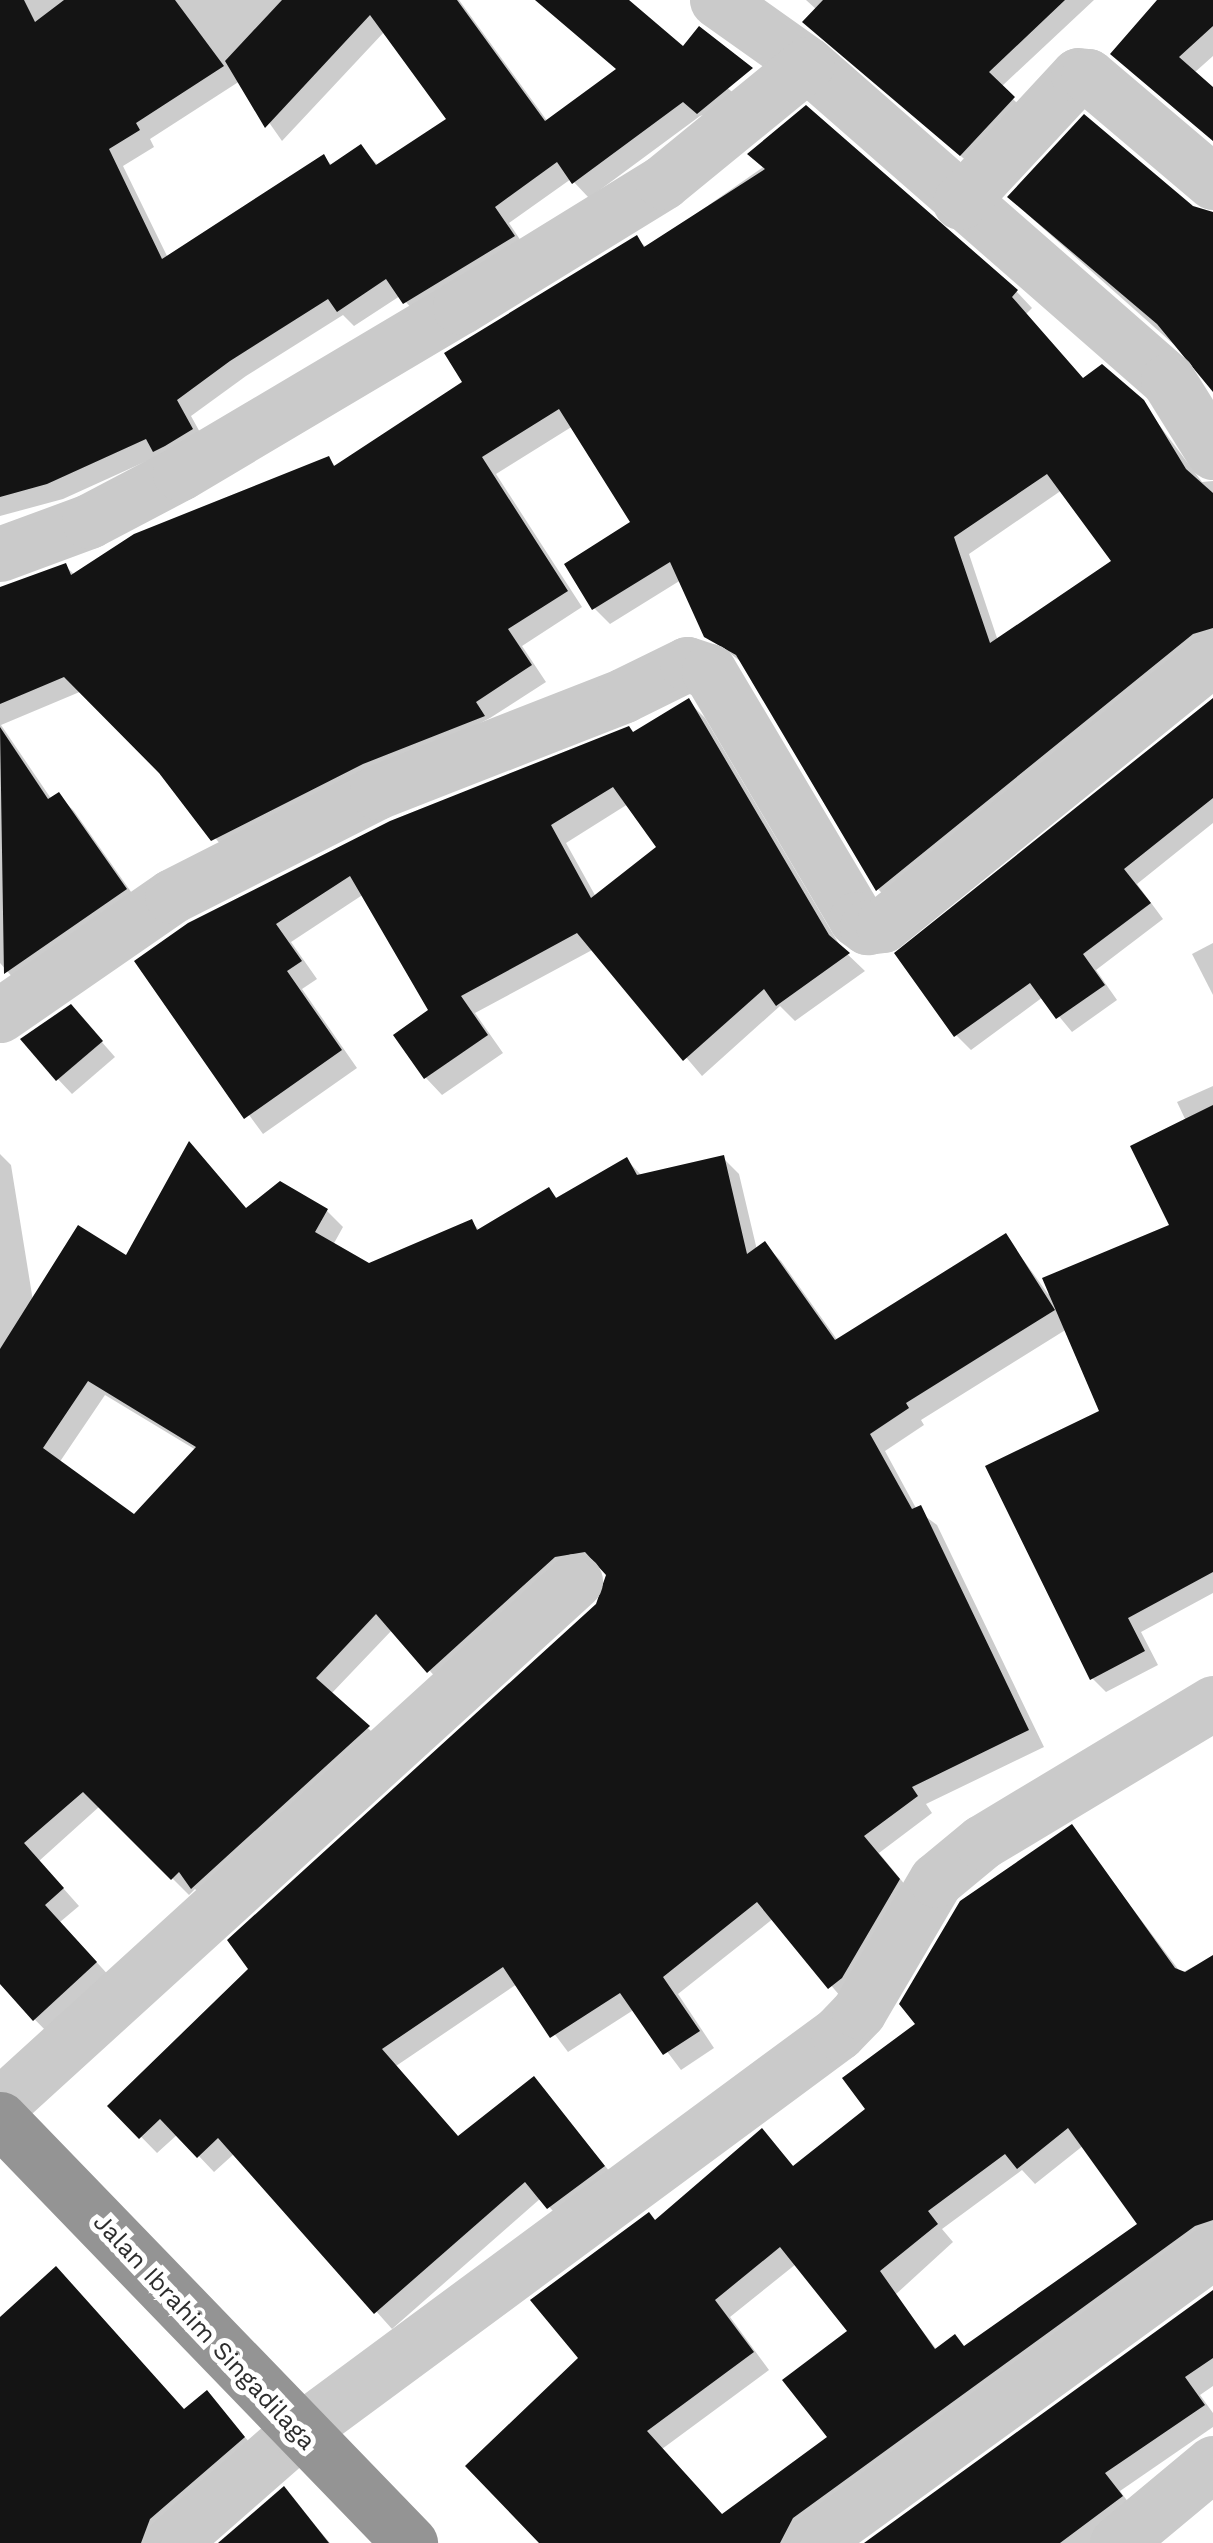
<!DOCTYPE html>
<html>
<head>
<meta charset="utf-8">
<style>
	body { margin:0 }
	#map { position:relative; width:1213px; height:2543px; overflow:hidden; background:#fff; font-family:"Work Sans",sans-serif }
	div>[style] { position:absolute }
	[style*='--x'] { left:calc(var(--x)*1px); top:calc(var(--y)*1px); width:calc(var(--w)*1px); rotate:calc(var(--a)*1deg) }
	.shadow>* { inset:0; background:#0003 }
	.building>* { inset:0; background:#141414 }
	.minor>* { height:55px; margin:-27.5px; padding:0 27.5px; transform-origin:27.5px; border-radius:27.5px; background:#cacaca }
	.highway>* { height:55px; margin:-27.5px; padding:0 27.5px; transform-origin:27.5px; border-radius:27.5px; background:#949494 }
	span { translate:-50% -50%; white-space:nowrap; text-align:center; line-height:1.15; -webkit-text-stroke:10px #fff; paint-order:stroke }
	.street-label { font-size:25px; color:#2d2d2d }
</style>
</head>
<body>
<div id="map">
	<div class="shadow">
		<i style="clip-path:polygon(evenodd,0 0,459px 0,548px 122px,619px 70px,571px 0,625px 0,745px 103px,700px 116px,589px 198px,571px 179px,509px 223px,529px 253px,421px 318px,400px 296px,354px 326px,343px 315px,246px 376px,191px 416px,207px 445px,160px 455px,63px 499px,0 516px,0 0,385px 31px,450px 119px,379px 166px,360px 147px,333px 166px,323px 157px,168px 258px,123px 166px,154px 147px,150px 139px,240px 81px,282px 141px,385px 31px)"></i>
		<i style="clip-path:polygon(806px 0,1094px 0,1001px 87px,1027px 113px,976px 169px,820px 36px,817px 10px)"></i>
		<i style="clip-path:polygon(1160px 0,1213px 0,1213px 56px,1194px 73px,1213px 91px,1213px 141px,1129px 70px)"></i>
		<i style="clip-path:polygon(evenodd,825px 124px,1017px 292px,1032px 308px,1026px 314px,1084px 380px,1142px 402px,1202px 482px,1213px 481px,1213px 647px,893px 905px,878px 889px,744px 664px,706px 635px,681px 580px,610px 624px,594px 608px,634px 522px,573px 426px,496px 474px,582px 607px,522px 646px,546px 682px,490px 718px,229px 855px,161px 771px,82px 691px,1px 725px,52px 800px,58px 795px,74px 811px,141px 906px,22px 988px,0 963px,0 594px,65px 566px,75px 575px,328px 459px,336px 467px,465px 383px,636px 238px,647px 248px,825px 124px,1062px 490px,1114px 562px,998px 641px,969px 554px,1062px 490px)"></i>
		<i style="clip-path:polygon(1192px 209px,1213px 212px,1213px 391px,1198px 366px,1026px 213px)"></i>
		<i style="clip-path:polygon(evenodd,688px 701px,705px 718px,842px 949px,865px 971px,795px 1021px,780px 1006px,702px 1076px,594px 949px,475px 1013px,503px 1053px,442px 1095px,426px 1078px,432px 1011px,364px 894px,291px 942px,317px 979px,302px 989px,357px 1068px,263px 1134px,137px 961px,633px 734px,688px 701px,628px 804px,660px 848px,596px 897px,566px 843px,628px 804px)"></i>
		<i style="clip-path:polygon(1213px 701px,1213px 823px,1137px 884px,1163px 919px,1096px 970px,1117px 1000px,1072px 1032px,1043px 997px,971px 1050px,956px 1035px)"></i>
		<i style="clip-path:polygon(1213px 943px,1213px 995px,1192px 954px)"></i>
		<i style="clip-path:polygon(71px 1007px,115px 1057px,72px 1094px,22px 1041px)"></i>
		<i style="clip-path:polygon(evenodd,1213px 1086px,1213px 1593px,1141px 1632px,1158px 1665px,1106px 1692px,1092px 1678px,1102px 1412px,1067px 1329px,921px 1420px,924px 1425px,885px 1451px,917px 1510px,937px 1525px,1044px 1747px,926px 1804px,932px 1813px,879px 1853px,915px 1897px,846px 2003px,774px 1918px,678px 1994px,714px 2048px,681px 2070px,635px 2009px,568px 2052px,517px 1984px,396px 2066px,459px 2138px,534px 2079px,619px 2183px,565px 2224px,541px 2198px,392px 2329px,235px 2153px,214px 2172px,178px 2134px,157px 2153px,111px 2106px,251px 1970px,598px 1606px,608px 1575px,602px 1566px,571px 1573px,445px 1688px,393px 1629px,331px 1694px,384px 1743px,209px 1903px,195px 1889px,189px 1895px,100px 1806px,39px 1861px,79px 1906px,60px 1922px,112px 1979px,50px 2035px,0 1984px,0 1154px,11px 1165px,33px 1301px,247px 1210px,327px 1211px,343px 1227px,333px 1245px,369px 1266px,472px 1222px,480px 1231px,549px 1190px,558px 1199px,627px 1160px,642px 1176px,723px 1158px,739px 1174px,757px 1250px,765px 1245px,781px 1261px,838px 1341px,1006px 1236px,1048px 1294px,1172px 1227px,1186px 1121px,1177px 1102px,1213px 1086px,105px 1395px,196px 1450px,135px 1518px,59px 1463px,105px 1395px)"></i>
		<i style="clip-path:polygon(evenodd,1072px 1828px,1181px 1973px,1213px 1957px,1213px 2241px,805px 2543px,543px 2543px,581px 2358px,656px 2222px,762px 2131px,795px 2168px,869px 2109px,918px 2025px,1072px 1828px,1084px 2145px,1140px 2225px,966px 2348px,937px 2350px,895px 2295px,953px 2242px,942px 2229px,1022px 2170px,1035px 2184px,1084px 2145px,1072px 1828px,796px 2264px,851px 2331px,831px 2438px,723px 2517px,662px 2449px,769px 2370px,730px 2317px,796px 2264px)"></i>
		<i style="clip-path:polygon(1213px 2293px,1213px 2386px,1200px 2395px,1213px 2413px,1213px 2427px,1120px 2491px,1137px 2514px,1099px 2543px,868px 2543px)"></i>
		<i style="clip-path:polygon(0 2320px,185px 2411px,207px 2393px,262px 2457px,167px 2543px,0 2543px)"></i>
		<i style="clip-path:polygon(284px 2489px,330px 2543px,222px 2543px)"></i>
	</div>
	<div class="building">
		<i style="clip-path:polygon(0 0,24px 0,35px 22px,64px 0,175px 0,224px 66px,136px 123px,140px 130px,109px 149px,162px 259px,324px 154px,330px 165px,361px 144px,376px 165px,446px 119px,370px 15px,265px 128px,225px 61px,282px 0,457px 0,545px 121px,616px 69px,535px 0,629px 0,683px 46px,699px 26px,753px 68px,697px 114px,683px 102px,572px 184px,557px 162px,495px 207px,515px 236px,403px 304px,386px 279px,337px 312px,328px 299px,230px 361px,177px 400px,193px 429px,165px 446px,153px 452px,146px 439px,47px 484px,0 497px)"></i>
		<i style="clip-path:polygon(823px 0,1065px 0,989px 72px,1015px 97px,960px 156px,802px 22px)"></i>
		<i style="clip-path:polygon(1157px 0,1213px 0,1213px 26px,1179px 57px,1213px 87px,1213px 141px,1110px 54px)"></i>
		<i style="clip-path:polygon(evenodd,806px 105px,1018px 290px,1012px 297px,1083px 378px,1102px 364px,1144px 400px,1186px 469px,1213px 493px,1213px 628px,1193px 634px,876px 891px,736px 655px,704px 637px,670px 562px,592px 610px,564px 564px,630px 522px,559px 409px,482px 457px,568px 591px,508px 629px,532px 665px,476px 702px,485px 716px,363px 764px,211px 841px,159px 773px,64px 677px,0 704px,0 587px,66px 563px,71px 575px,134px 534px,329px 456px,334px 466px,462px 382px,444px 353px,637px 235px,644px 247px,765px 169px,747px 154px,806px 105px,1047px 474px,1111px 561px,990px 643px,954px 537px,1047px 474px)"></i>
		<i style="clip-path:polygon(1084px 114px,1193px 206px,1213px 212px,1213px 392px,1157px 324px,1007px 197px)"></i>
		<i style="clip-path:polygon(evenodd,689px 698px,829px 935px,850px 953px,776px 1006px,764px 989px,683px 1061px,577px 933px,461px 996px,488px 1035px,424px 1079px,393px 1035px,428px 1010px,350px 876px,276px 924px,302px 961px,287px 971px,342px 1050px,244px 1119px,134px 961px,188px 923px,390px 821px,629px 726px,633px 732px,689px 698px,613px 787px,656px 847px,591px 898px,551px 825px,613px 787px)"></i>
		<i style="clip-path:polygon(1213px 698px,1213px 798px,1124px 869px,1151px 903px,1083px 954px,1105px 985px,1056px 1019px,1030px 983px,954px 1037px,894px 953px)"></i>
		<i style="clip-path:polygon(0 727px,48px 799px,59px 792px,127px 889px,4px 974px)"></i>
		<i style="clip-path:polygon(71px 1004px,103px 1041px,56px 1081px,20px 1039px)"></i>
		<i style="clip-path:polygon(1213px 1105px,1213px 1572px,1128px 1618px,1145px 1651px,1090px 1680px,985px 1466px,1099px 1411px,1042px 1278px,1169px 1225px,1130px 1146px)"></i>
		<i style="clip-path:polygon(evenodd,189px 1141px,246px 1208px,280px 1181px,328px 1209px,315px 1232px,369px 1263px,472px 1219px,477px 1230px,549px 1187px,556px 1198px,627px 1157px,637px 1175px,724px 1155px,747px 1254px,765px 1241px,835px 1340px,1006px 1233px,1055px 1310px,906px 1403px,909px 1408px,870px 1434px,912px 1509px,921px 1505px,1029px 1730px,912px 1787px,918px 1796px,864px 1836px,900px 1879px,842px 1978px,828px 1989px,757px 1902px,663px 1977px,700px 2031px,663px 2055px,620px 1993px,550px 2038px,503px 1967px,382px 2049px,458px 2136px,534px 2076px,605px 2166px,547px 2209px,525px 2182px,374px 2314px,218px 2138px,197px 2158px,160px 2119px,139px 2139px,107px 2106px,248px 1969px,227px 1940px,596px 1604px,606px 1575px,585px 1552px,555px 1557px,427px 1673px,376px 1614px,316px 1678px,370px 1726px,191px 1889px,179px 1872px,171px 1880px,83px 1792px,24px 1843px,64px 1888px,45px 1905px,97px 1962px,33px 2021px,0 1984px,0 1349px,78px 1225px,126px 1255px,189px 1141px,88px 1381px,196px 1447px,134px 1514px,43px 1448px,88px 1381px)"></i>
		<i style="clip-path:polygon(evenodd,1072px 1824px,1175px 1968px,1185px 1972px,1213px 1955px,1213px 2220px,1195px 2226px,793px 2518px,780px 2543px,539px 2543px,465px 2466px,578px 2358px,530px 2300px,649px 2212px,655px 2220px,762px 2128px,793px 2166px,865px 2109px,842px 2078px,915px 2024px,899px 2004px,960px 1901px,1072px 1824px,1068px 2128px,1137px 2224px,964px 2346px,955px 2334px,935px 2349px,880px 2271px,938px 2224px,928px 2211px,1005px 2154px,1017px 2169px,1068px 2128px,1072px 1824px,780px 2247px,847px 2331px,782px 2380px,827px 2437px,722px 2514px,647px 2431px,754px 2352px,715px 2300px,780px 2247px)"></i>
		<i style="clip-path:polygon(56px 2266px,184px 2409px,207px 2390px,245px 2437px,150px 2519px,141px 2543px,0 2543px,0 2317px)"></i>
		<i style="clip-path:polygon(1213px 2290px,1213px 2358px,1185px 2377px,1205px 2405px,1105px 2473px,1123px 2496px,1060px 2543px,864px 2543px)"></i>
		<i style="clip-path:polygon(284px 2486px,329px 2543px,218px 2543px)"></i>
	</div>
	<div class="minor">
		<i style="--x:717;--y:0;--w:110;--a:35.4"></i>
		<i style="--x:807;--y:64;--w:480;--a:41.2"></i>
		<i style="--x:1168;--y:380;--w:85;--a:58"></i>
		<i style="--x:960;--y:202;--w:173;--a:-47.1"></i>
		<i style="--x:1078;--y:75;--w:10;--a:6"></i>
		<i style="--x:1088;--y:76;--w:164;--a:40.3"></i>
		<i style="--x:0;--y:554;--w:95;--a:-20.3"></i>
		<i style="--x:89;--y:521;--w:103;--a:-27.8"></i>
		<i style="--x:180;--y:473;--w:326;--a:-30.7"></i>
		<i style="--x:460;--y:307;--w:238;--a:-31.6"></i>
		<i style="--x:663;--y:182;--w:186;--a:-39.3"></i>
		<i style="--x:0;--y:1015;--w:209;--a:-34.7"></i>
		<i style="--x:172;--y:896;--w:230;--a:-26.9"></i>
		<i style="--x:377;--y:792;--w:265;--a:-21.4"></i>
		<i style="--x:624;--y:695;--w:70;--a:-26.2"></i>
		<i style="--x:687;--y:664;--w:23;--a:18"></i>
		<i style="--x:709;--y:671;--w:288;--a:59.3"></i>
		<i style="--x:856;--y:919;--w:14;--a:36"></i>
		<i style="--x:867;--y:927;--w:16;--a:-7"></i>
		<i style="--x:883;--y:925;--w:424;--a:-39"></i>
		<i style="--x:0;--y:2105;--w:778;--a:-42.34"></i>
		<i style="--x:171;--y:2543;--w:169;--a:-41.2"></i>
		<i style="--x:298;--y:2432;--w:671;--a:-36.46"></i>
		<i style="--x:838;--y:2033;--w:30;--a:-46"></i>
		<i style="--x:859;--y:2011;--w:152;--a:-59.6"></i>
		<i style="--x:936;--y:1880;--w:60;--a:-39.6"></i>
		<i style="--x:982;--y:1842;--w:270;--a:-31"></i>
		<i style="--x:811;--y:2543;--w:497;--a:-36"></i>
		<i style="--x:1117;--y:2543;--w:125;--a:-39.8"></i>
	</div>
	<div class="highway">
		<i style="--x:0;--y:2119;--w:590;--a:45.96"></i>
	</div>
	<div class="street-label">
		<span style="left:204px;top:2332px;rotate:47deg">Jalan Ibrahim Singadilaga</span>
	</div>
</div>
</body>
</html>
